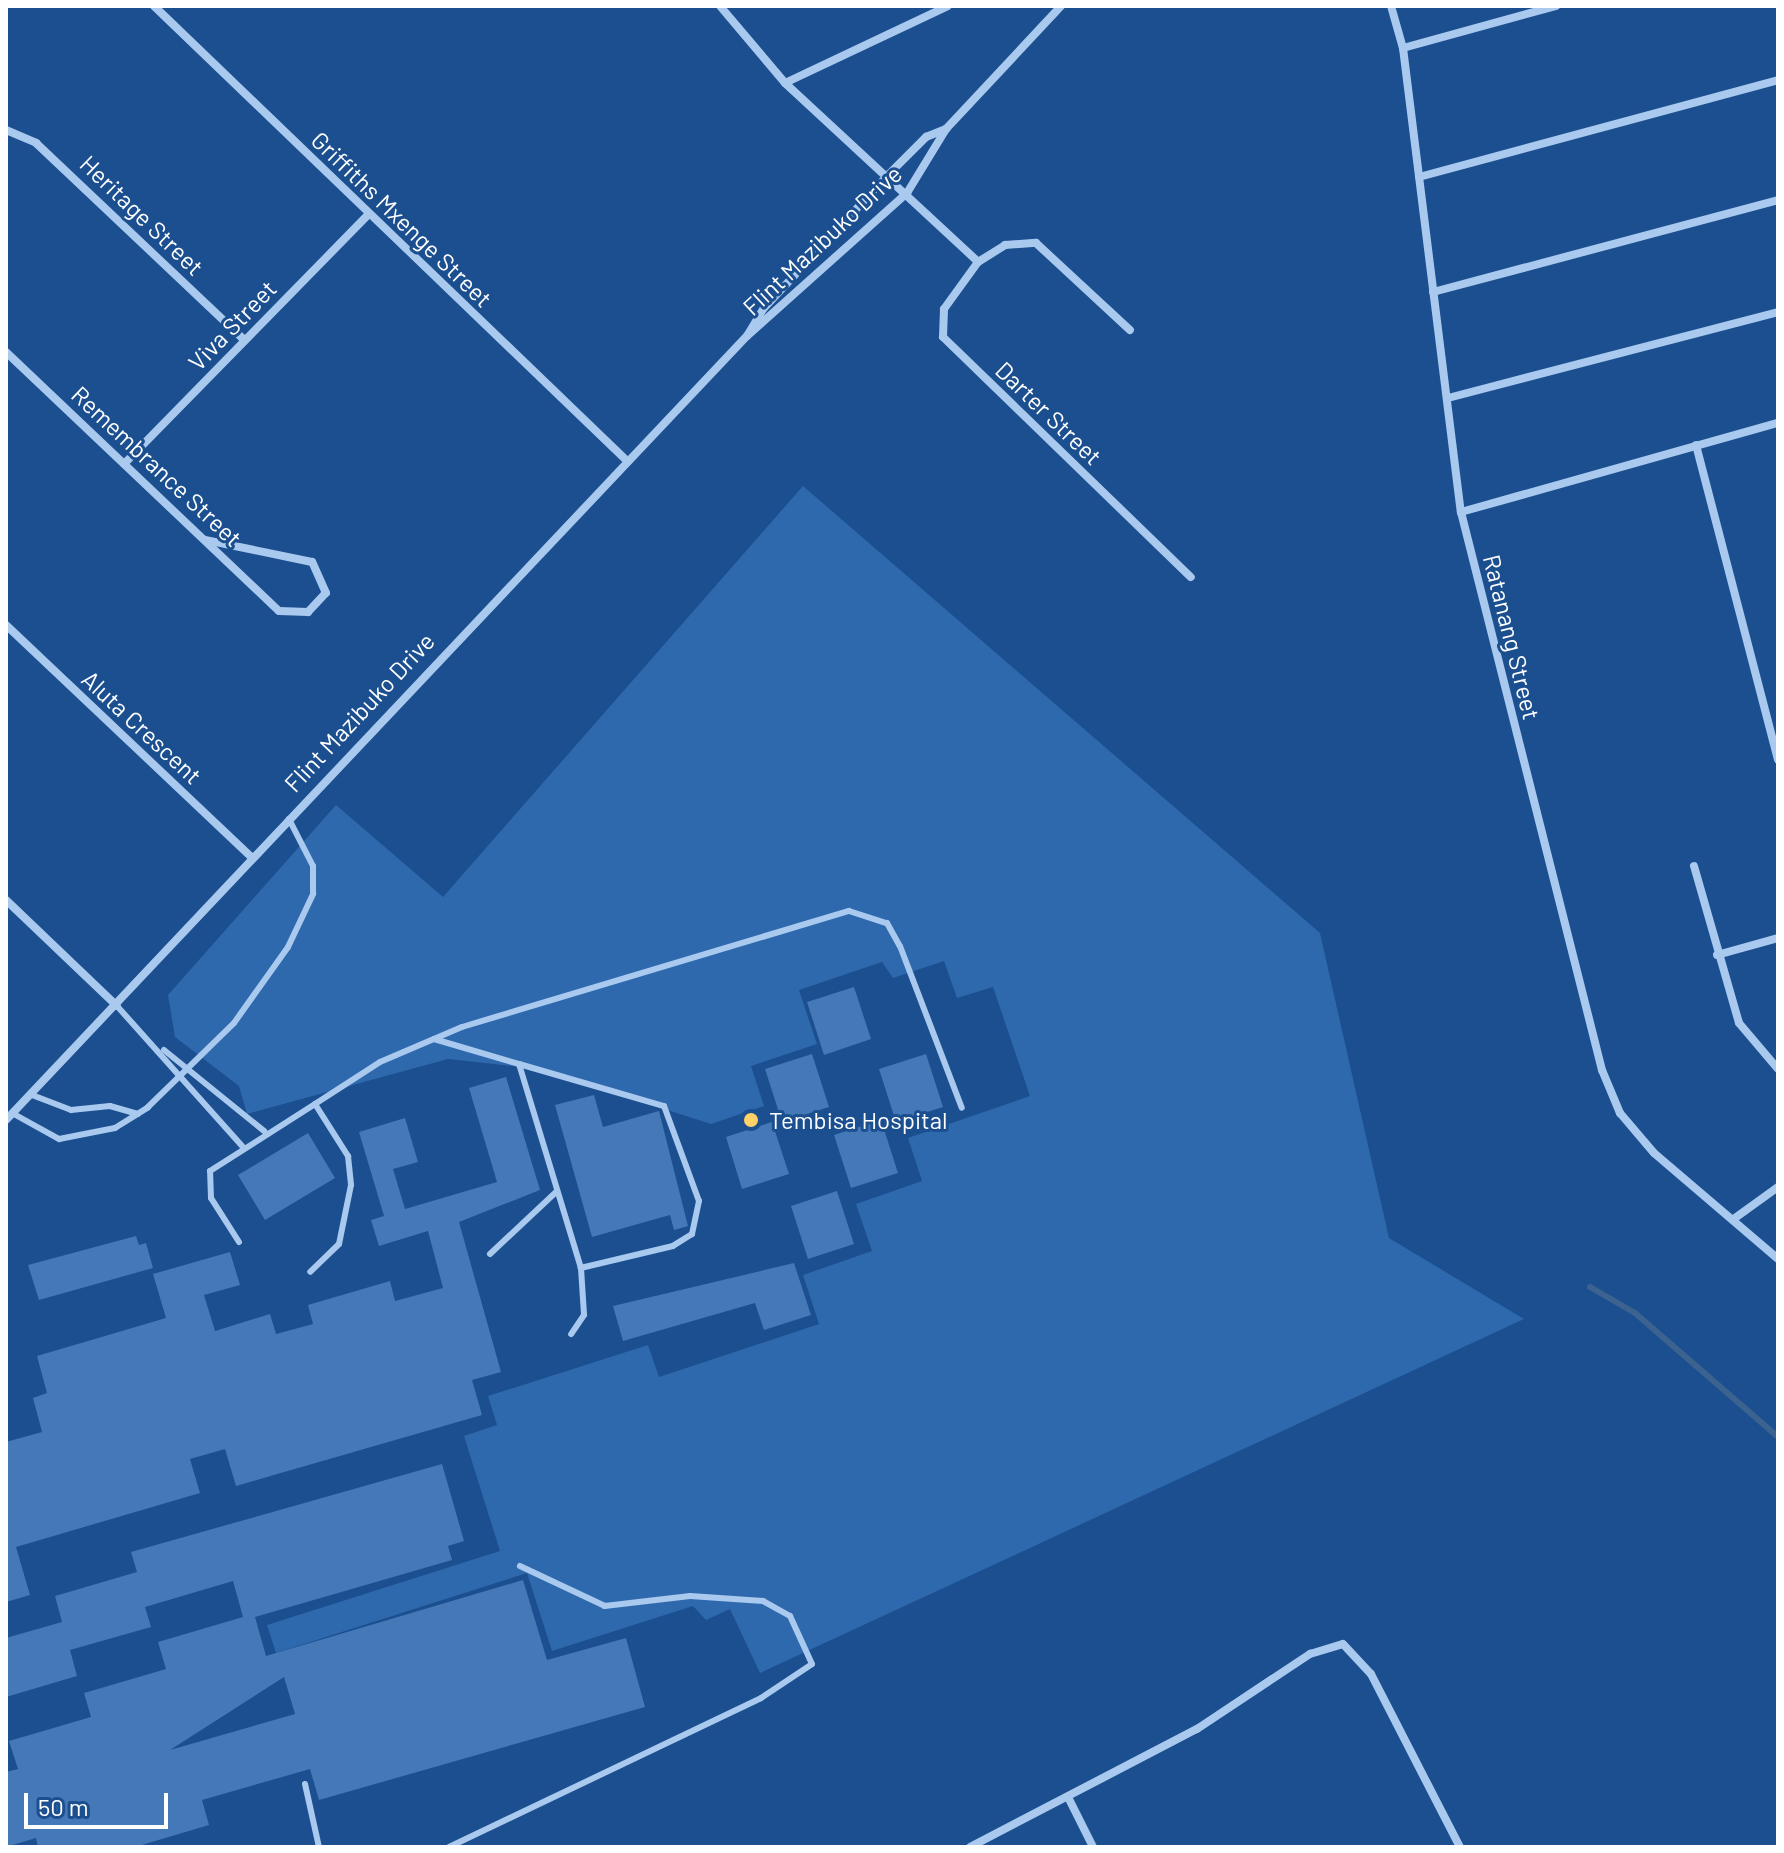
<!DOCTYPE html>
<html>
<head>
<meta charset="utf-8">
<style>
	body { margin:0 }
	#map { position:relative; width:1784px; height:1853px; overflow:hidden; background:#1b4f8f; font-family:Barlow,sans-serif }
	div>[style] { position:absolute }
	[style*='--x'] { left:calc(var(--x)*1px); top:calc(var(--y)*1px); width:calc(var(--w)*1px); rotate:calc(var(--a)*1deg) }
	.green>* { inset:0; background:#2e69ad }
	.stream>* { height:6px; margin:-3px; padding:0 3px; transform-origin:3px; border-radius:3px; background:#3c6290 }
	.building>* { inset:0; background:#4478b7 }
	.lane>* { height:6px; margin:-3px; padding:0 3px; transform-origin:3px; border-radius:3px; background:#a9c9ee }
	.street>* { height:8px; margin:-4px; padding:0 4px; transform-origin:4px; border-radius:4px; background:#a9c9ee }
	.dots>* { width:22px; height:22px; translate:-50% -50%; box-sizing:border-box; border:4px solid #1b4f8f; border-radius:50% }
	span { translate:-50% -50%; white-space:nowrap; text-align:center; line-height:1.15; -webkit-text-stroke:6px #1b4f8f; paint-order:stroke }
	.street-label { font-size:24px; color:#fff }
	.poi-label { font-size:24px; color:#fff }
	.left { translate:0 -50%; text-align:left }
	.frame { position:absolute; inset:0; border:8px solid #fff; pointer-events:none }
	.scale { position:absolute; left:24px; top:1793px; width:144px; height:36px; box-sizing:border-box; border:4px solid #fff; border-top:0; padding-left:10px; font-size:24px; line-height:28px; white-space:nowrap; color:#fff; -webkit-text-stroke:6px #1b4f8f; paint-order:stroke }
</style>
</head>
<body>
<div id="map">
	<div class="green">
		<i style="clip-path:polygon(803px 486px,1320px 933px,1389px 1238px,1524px 1319px,760px 1673px,730px 1609px,706px 1620px,693px 1606px,552px 1651px,527px 1573px,276px 1653px,267px 1625px,500px 1551px,464px 1436px,497px 1425px,488px 1396px,648px 1345px,659px 1377px,819px 1324px,803px 1275px,872px 1251px,856px 1204px,922px 1181px,908px 1138px,1030px 1096px,993px 987px,957px 998px,944px 961px,893px 978px,882px 962px,799px 990px,817px 1044px,751px 1066px,764px 1106px,711px 1124px,540px 1069px,448px 1059px,247px 1114px,239px 1086px,175px 1037px,168px 995px,336px 805px,443px 897px)"></i>
	</div>
	<div class="stream">
		<i style="--x:1590;--y:1287;--w:52;--a:30"></i>
		<i style="--x:1635;--y:1313;--w:189;--a:40.9"></i>
	</div>
	<div class="building">
		<i style="clip-path:polygon(854px 987px,871px 1039px,824px 1055px,807px 1002px)"></i>
		<i style="clip-path:polygon(812px 1054px,829px 1107px,782px 1122px,765px 1069px)"></i>
		<i style="clip-path:polygon(926px 1054px,943px 1107px,896px 1122px,879px 1069px)"></i>
		<i style="clip-path:polygon(506px 1077px,540px 1190px,459px 1222px,501px 1372px,472px 1380px,482px 1415px,236px 1486px,225px 1449px,190px 1459px,200px 1493px,16px 1547px,30px 1595px,6px 1602px,6px 1442px,42px 1432px,33px 1398px,47px 1393px,37px 1356px,166px 1318px,153px 1274px,230px 1252px,240px 1285px,204px 1295px,215px 1331px,270px 1314px,276px 1334px,313px 1324px,308px 1305px,390px 1281px,395px 1301px,443px 1288px,428px 1231px,379px 1246px,371px 1220px,384px 1216px,359px 1132px,405px 1118px,418px 1162px,393px 1169px,405px 1209px,497px 1182px,469px 1088px)"></i>
		<i style="clip-path:polygon(594px 1095px,603px 1127px,659px 1111px,688px 1226px,674px 1230px,670px 1215px,592px 1237px,555px 1105px)"></i>
		<i style="clip-path:polygon(881px 1120px,898px 1173px,851px 1188px,834px 1135px)"></i>
		<i style="clip-path:polygon(772px 1122px,789px 1174px,742px 1189px,726px 1137px)"></i>
		<i style="clip-path:polygon(308px 1133px,335px 1178px,265px 1220px,238px 1175px)"></i>
		<i style="clip-path:polygon(837px 1191px,854px 1244px,808px 1259px,791px 1206px)"></i>
		<i style="clip-path:polygon(136px 1236px,139px 1245px,146px 1243px,153px 1268px,39px 1300px,28px 1265px)"></i>
		<i style="clip-path:polygon(794px 1263px,811px 1315px,764px 1330px,755px 1303px,623px 1341px,613px 1306px)"></i>
		<i style="clip-path:polygon(evenodd,442px 1464px,464px 1541px,448px 1546px,452px 1560px,255px 1617px,266px 1656px,523px 1580px,547px 1660px,626px 1638px,645px 1707px,319px 1800px,310px 1769px,202px 1800px,209px 1825px,135px 1847px,38px 1847px,36px 1838px,6px 1847px,6px 1772px,18px 1769px,9px 1741px,91px 1717px,84px 1693px,166px 1669px,158px 1642px,243px 1617px,233px 1581px,145px 1607px,151px 1627px,70px 1650px,77px 1676px,6px 1697px,6px 1638px,62px 1622px,55px 1596px,137px 1572px,131px 1552px,442px 1464px,284px 1677px,295px 1714px,170px 1750px,284px 1677px)"></i>
	</div>
	<div class="lane">
		<i style="--x:117;--y:1006;--w:188;--a:48.2"></i>
		<i style="--x:434;--y:1039;--w:89;--a:16.4"></i>
		<i style="--x:519;--y:1064;--w:213;--a:73.1"></i>
		<i style="--x:581;--y:1268;--w:47;--a:86.3"></i>
		<i style="--x:584;--y:1315;--w:23;--a:124"></i>
		<i style="--x:164;--y:1050;--w:129;--a:39"></i>
		<i style="--x:519;--y:1064;--w:151;--a:16.2"></i>
		<i style="--x:664;--y:1106;--w:101;--a:69.8"></i>
		<i style="--x:699;--y:1201;--w:34;--a:102"></i>
		<i style="--x:692;--y:1234;--w:22;--a:148"></i>
		<i style="--x:673;--y:1246;--w:95;--a:166.6"></i>
		<i style="--x:32;--y:1095;--w:42;--a:21"></i>
		<i style="--x:71;--y:1110;--w:39;--a:-6"></i>
		<i style="--x:110;--y:1106;--w:29;--a:16"></i>
		<i style="--x:315;--y:1104;--w:77;--a:-32.9"></i>
		<i style="--x:380;--y:1062;--w:89;--a:-23.1"></i>
		<i style="--x:462;--y:1027;--w:404;--a:-16.7"></i>
		<i style="--x:849;--y:911;--w:40;--a:18"></i>
		<i style="--x:887;--y:923;--w:26;--a:61"></i>
		<i style="--x:900;--y:946;--w:173;--a:69.1"></i>
		<i style="--x:12;--y:1113;--w:54;--a:29"></i>
		<i style="--x:59;--y:1139;--w:57;--a:-11.1"></i>
		<i style="--x:115;--y:1128;--w:39;--a:-32"></i>
		<i style="--x:148;--y:1107;--w:120;--a:-44.3"></i>
		<i style="--x:234;--y:1023;--w:93;--a:-54.6"></i>
		<i style="--x:288;--y:947;--w:59;--a:-64.7"></i>
		<i style="--x:313;--y:894;--w:28;--a:-90"></i>
		<i style="--x:313;--y:866;--w:53;--a:-117.1"></i>
		<i style="--x:239;--y:1242;--w:52;--a:-122.5"></i>
		<i style="--x:211;--y:1198;--w:27;--a:-92"></i>
		<i style="--x:210;--y:1171;--w:125;--a:-32.5"></i>
		<i style="--x:315;--y:1104;--w:62;--a:57.6"></i>
		<i style="--x:348;--y:1156;--w:29;--a:84"></i>
		<i style="--x:351;--y:1185;--w:60;--a:101.5"></i>
		<i style="--x:339;--y:1244;--w:40;--a:136"></i>
		<i style="--x:490;--y:1254;--w:91;--a:-43.2"></i>
		<i style="--x:305;--y:1784;--w:65;--a:77.5"></i>
		<i style="--x:449;--y:1847;--w:346;--a:-25.5"></i>
		<i style="--x:761;--y:1698;--w:61;--a:-33.7"></i>
		<i style="--x:812;--y:1664;--w:53;--a:-114.6"></i>
		<i style="--x:790;--y:1616;--w:31;--a:-151"></i>
		<i style="--x:763;--y:1601;--w:73;--a:-176.1"></i>
		<i style="--x:690;--y:1596;--w:86;--a:173.3"></i>
		<i style="--x:605;--y:1606;--w:94;--a:-154.8"></i>
	</div>
	<div class="street">
		<i style="--x:154;--y:6;--w:653;--a:43.88"></i>
		<i style="--x:720;--y:6;--w:101;--a:49.8"></i>
		<i style="--x:785;--y:83;--w:263;--a:42.8"></i>
		<i style="--x:978;--y:262;--w:58;--a:125.9"></i>
		<i style="--x:944;--y:309;--w:28;--a:92"></i>
		<i style="--x:943;--y:337;--w:345;--a:44.1"></i>
		<i style="--x:1391;--y:6;--w:44;--a:74.1"></i>
		<i style="--x:1403;--y:48;--w:468;--a:82.9"></i>
		<i style="--x:1461;--y:512;--w:576;--a:75.82"></i>
		<i style="--x:1602;--y:1070;--w:47;--a:67.3"></i>
		<i style="--x:1620;--y:1113;--w:52;--a:49.6"></i>
		<i style="--x:1654;--y:1153;--w:163;--a:40.5"></i>
		<i style="--x:1403;--y:48;--w:159;--a:-15.4"></i>
		<i style="--x:785;--y:83;--w:180;--a:-25.3"></i>
		<i style="--x:6;--y:130;--w:33;--a:23"></i>
		<i style="--x:36;--y:143;--w:286;--a:43.4"></i>
		<i style="--x:1419;--y:177;--w:372;--a:-15.1"></i>
		<i style="--x:978;--y:262;--w:32;--a:-32"></i>
		<i style="--x:1005;--y:245;--w:31;--a:-4"></i>
		<i style="--x:1036;--y:243;--w:128;--a:42.8"></i>
		<i style="--x:1433;--y:292;--w:357;--a:-14.9"></i>
		<i style="--x:747;--y:336;--w:215;--a:-41.8"></i>
		<i style="--x:907;--y:193;--w:75;--a:-58.6"></i>
		<i style="--x:946;--y:129;--w:168;--a:-46.9"></i>
		<i style="--x:6;--y:352;--w:376;--a:43.5"></i>
		<i style="--x:279;--y:611;--w:29;--a:2"></i>
		<i style="--x:308;--y:612;--w:26;--a:-47"></i>
		<i style="--x:326;--y:593;--w:34;--a:-114"></i>
		<i style="--x:312;--y:562;--w:108;--a:-168.3"></i>
		<i style="--x:1448;--y:398;--w:341;--a:-14.6"></i>
		<i style="--x:1696;--y:445;--w:325;--a:75.4"></i>
		<i style="--x:124;--y:464;--w:349;--a:-45.6"></i>
		<i style="--x:1461;--y:512;--w:329;--a:-15.7"></i>
		<i style="--x:6;--y:625;--w:337;--a:43.4"></i>
		<i style="--x:1694;--y:866;--w:163;--a:74"></i>
		<i style="--x:1739;--y:1023;--w:60;--a:49.7"></i>
		<i style="--x:6;--y:900;--w:153;--a:43.7"></i>
		<i style="--x:1717;--y:955;--w:63;--a:-15.6"></i>
		<i style="--x:6;--y:1120;--w:1079;--a:-46.62"></i>
		<i style="--x:747;--y:336;--w:33;--a:-59"></i>
		<i style="--x:764;--y:308;--w:182;--a:-47"></i>
		<i style="--x:888;--y:175;--w:54;--a:-45"></i>
		<i style="--x:926;--y:137;--w:22;--a:-22"></i>
		<i style="--x:1735;--y:1218;--w:53;--a:-35.8"></i>
		<i style="--x:1068;--y:1797;--w:56;--a:63.4"></i>
		<i style="--x:970;--y:1847;--w:256;--a:-27.5"></i>
		<i style="--x:1197;--y:1729;--w:136;--a:-33.6"></i>
		<i style="--x:1310;--y:1654;--w:34;--a:-17"></i>
		<i style="--x:1343;--y:1644;--w:41;--a:47"></i>
		<i style="--x:1371;--y:1674;--w:195;--a:62.8"></i>
	</div>
	<div class="dots">
		<i style="left:751px;top:1120px;background:#ffd166"></i>
	</div>
	<div class="street-label">
		<span style="left:142px;top:215px;rotate:44deg">Heritage Street</span>
		<span style="left:402px;top:219px;rotate:44deg">Griffiths Mxenge Street</span>
		<span style="left:822px;top:240px;rotate:-43deg">Flint Mazibuko Drive</span>
		<span style="left:232px;top:325px;rotate:-46deg">Viva Street</span>
		<span style="left:1049px;top:413px;rotate:44deg">Darter Street</span>
		<span style="left:157px;top:466px;rotate:43deg">Remembrance Street</span>
		<span style="left:1512px;top:637px;rotate:76deg">Ratanang Street</span>
		<span style="left:359px;top:712px;rotate:-47deg">Flint Mazibuko Drive</span>
		<span style="left:142px;top:727px;rotate:43deg">Aluta Crescent</span>
	</div>
	<div class="poi-label">
		<span class="left" style="left:769px;top:1120px">Tembisa Hospital</span>
	</div>
	<div class="frame"></div>
	<div class="scale">50 m</div>
</div>
</body>
</html>
